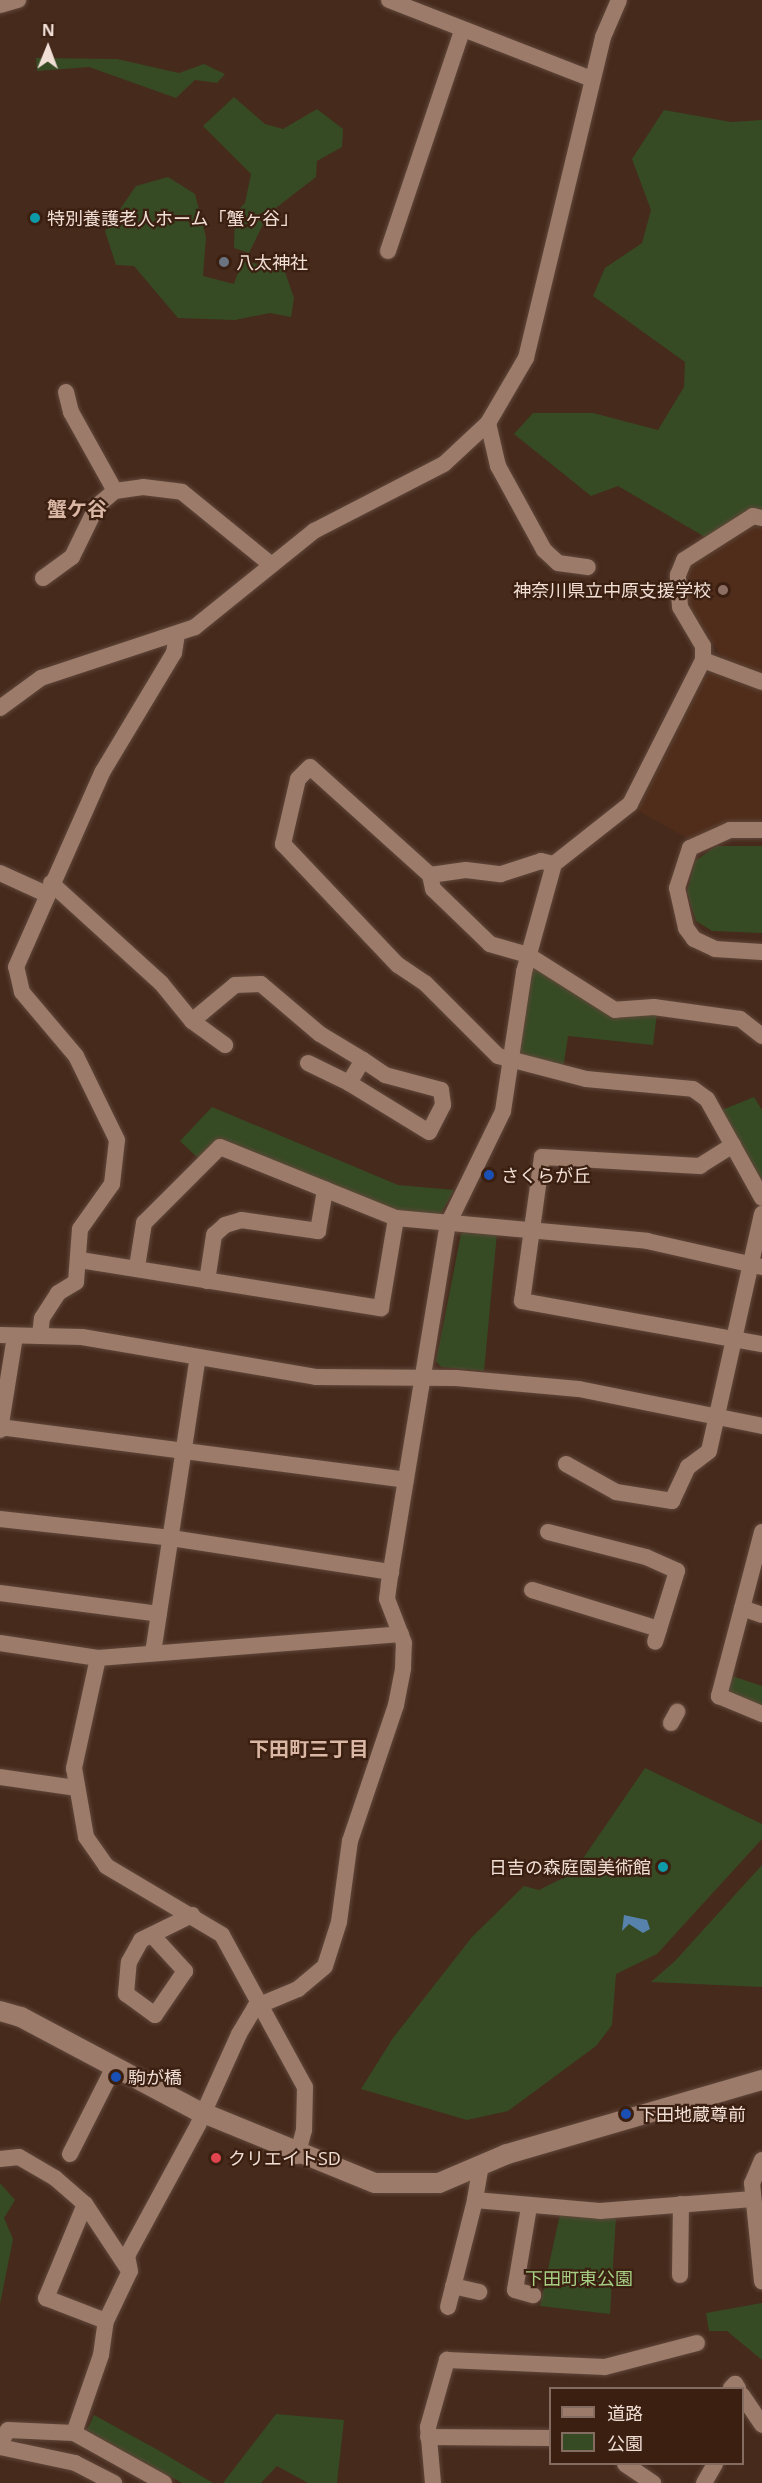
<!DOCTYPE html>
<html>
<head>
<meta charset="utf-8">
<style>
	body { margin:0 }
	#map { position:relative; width:762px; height:2483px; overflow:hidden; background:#462a1c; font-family:"Open Sans","Noto Sans JP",sans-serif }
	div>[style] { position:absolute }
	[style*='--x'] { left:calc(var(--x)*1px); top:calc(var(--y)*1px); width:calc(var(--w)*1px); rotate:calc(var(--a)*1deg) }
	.built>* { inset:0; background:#502d1b }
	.green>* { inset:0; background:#364b24 }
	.water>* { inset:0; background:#5682ab }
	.roads { filter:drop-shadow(0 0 2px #5f473a) drop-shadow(0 0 2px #5f473a) }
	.minor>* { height:16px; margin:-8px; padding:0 8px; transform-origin:8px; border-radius:8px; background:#9c7b6a }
	.tertiary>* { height:20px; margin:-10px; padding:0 10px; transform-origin:10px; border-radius:10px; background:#9c7b6a }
	.dots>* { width:16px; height:16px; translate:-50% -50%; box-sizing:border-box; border:3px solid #3b2012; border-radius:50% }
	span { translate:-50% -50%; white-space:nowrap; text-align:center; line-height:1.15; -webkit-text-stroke:4.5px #3b2012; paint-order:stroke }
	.poi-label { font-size:18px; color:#f1ded5 }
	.left { translate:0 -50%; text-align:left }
	.right { translate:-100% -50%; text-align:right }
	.park-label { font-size:18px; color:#a6cf84 }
	.neighbourhood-label { font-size:20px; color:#dab6a4; font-weight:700 }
	.legend { position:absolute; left:549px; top:2387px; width:195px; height:78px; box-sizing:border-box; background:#3b2012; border:2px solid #846c60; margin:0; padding:8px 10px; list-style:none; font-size:18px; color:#f1ded5 }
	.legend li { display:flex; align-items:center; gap:12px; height:30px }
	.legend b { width:30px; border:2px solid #846c60 }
	.north { position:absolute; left:18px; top:18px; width:60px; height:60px; -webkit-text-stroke:4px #3b2012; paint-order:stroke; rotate:1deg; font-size:16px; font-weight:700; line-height:24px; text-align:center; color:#f1ded5 }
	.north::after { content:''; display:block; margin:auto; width:21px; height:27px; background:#f1ded5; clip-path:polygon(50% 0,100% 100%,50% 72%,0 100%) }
</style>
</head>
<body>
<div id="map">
	<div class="built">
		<i style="clip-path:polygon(753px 520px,762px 523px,762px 674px,724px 660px,685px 600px,685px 565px)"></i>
		<i style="clip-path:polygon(714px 672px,762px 689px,762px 825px,720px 825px,690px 840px,637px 810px,704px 677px)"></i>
	</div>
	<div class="green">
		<i style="clip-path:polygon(36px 58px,117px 59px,179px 73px,204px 64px,225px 74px,217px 83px,195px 80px,176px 98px,89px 67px,37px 71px)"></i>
		<i style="clip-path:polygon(234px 97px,265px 124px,283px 129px,317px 109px,343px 129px,342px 147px,317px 161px,316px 177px,268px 214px,249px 253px,234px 248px,235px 213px,245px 203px,251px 174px,203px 126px)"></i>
		<i style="clip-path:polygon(664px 110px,731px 122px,762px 120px,762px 510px,749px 509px,705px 537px,618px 486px,591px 496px,514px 434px,533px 413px,593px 413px,658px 430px,684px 387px,685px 362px,593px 296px,605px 268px,642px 243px,651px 210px,632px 159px)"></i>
		<i style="clip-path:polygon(168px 177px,195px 194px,206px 237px,203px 276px,234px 284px,242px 261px,284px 269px,294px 298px,291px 317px,270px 313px,235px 320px,178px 318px,134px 266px,116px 265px,105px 231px,136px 186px)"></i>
		<i style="clip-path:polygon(716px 846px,762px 846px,762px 933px,712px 931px,696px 921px,687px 892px,695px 861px)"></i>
		<i style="clip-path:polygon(539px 966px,619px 1018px,657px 1013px,653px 1045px,568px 1036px,563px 1069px,521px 1058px,517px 1052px,530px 970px)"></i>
		<i style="clip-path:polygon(754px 1097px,762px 1110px,762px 1180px,722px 1110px)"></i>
		<i style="clip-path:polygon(212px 1107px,398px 1185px,454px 1190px,440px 1215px,392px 1210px,220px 1138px,199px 1159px,180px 1141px)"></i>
		<i style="clip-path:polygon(462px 1229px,497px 1233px,484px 1371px,441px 1367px,436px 1361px)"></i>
		<i style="clip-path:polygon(729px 1675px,762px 1686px,762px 1708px,724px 1694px)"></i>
		<i style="clip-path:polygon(645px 1768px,762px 1824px,762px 1839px,657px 1954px,616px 1974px,612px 2025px,596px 2046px,508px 2111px,467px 2120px,361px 2089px,393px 2038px,472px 1937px,524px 1886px,539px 1890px,573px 1873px)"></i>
		<i style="clip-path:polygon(762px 1865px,762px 1987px,651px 1982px,675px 1961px)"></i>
		<i style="clip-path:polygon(0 2183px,15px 2200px,4px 2218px,13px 2239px,0 2304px)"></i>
		<i style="clip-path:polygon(560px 2214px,616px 2217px,610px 2314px,540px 2306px)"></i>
		<i style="clip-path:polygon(762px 2303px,762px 2360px,727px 2331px,709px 2331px,706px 2313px)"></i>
		<i style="clip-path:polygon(276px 2414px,344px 2420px,337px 2483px,308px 2483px,277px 2466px,261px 2483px,223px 2483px)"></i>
		<i style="clip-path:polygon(94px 2415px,158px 2450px,213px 2483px,182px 2483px,87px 2430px)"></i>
	</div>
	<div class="water">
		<i style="clip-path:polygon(624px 1915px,647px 1920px,650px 1929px,643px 1933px,629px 1924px,622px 1931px)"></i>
	</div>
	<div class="roads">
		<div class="minor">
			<i style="--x:389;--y:0;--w:218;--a:21.3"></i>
			<i style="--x:0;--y:5;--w:19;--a:-16"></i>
			<i style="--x:388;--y:251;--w:232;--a:-71.4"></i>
			<i style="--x:66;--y:392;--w:21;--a:76"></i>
			<i style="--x:71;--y:412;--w:90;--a:60.9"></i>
			<i style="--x:488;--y:423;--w:44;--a:76.9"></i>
			<i style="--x:498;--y:466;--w:96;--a:61.3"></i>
			<i style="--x:544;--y:550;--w:19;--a:43"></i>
			<i style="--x:558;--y:563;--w:30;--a:8"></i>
			<i style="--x:43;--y:578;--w:36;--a:-36"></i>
			<i style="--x:72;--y:557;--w:57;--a:-63.9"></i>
			<i style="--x:97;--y:506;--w:23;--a:-40"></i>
			<i style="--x:115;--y:491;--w:28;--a:-8"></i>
			<i style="--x:143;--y:487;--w:39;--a:7"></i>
			<i style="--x:182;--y:492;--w:112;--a:39.2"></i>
			<i style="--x:703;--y:660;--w:63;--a:20.4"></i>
			<i style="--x:0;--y:708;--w:51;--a:-36.2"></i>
			<i style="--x:41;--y:678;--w:162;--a:-18.3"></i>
			<i style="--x:195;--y:627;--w:153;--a:-38.9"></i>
			<i style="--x:314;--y:531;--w:146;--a:-27.3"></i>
			<i style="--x:444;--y:464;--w:60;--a:-43"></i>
			<i style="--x:488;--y:423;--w:75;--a:-59.7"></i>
			<i style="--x:526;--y:358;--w:330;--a:-76.5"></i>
			<i style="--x:603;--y:37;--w:40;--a:-66.6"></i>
			<i style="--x:762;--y:830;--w:32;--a:180"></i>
			<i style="--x:730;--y:830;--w:44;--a:155.8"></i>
			<i style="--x:690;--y:848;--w:42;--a:108"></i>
			<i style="--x:677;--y:888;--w:41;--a:77.3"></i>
			<i style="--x:686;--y:928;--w:14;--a:54"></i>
			<i style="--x:694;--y:939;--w:23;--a:25"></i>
			<i style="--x:715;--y:949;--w:47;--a:3.7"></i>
			<i style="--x:0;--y:873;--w:51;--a:24.5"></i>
			<i style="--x:430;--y:875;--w:36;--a:-8"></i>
			<i style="--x:466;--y:870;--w:35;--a:7"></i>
			<i style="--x:501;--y:874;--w:42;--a:-18"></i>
			<i style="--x:541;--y:861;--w:13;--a:13"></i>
			<i style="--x:51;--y:883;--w:149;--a:42.3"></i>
			<i style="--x:161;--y:983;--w:49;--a:50.8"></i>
			<i style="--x:192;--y:1021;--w:41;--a:36"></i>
			<i style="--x:192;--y:1021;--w:56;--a:-39.9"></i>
			<i style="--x:235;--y:985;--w:26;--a:-2"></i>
			<i style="--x:261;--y:984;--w:77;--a:40.3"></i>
			<i style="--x:320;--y:1034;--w:50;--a:31.2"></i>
			<i style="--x:363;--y:1060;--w:27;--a:34"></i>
			<i style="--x:385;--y:1075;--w:58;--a:15"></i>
			<i style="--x:441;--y:1090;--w:15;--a:82"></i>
			<i style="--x:443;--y:1105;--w:30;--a:117"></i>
			<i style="--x:429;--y:1132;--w:94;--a:-148.5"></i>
			<i style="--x:349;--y:1083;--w:27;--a:-59"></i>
			<i style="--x:762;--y:1036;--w:28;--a:-142"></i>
			<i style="--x:740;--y:1019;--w:87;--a:-172.1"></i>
			<i style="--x:654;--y:1007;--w:39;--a:176"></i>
			<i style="--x:615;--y:1010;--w:103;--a:-147.7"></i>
			<i style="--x:528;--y:955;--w:40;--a:-164"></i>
			<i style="--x:490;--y:944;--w:79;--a:-136"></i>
			<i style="--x:433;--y:889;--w:14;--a:-102"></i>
			<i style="--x:430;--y:875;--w:161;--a:-138"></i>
			<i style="--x:310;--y:767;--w:17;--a:135"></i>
			<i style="--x:298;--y:779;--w:67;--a:103"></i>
			<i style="--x:283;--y:844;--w:167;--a:46.5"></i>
			<i style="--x:398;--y:965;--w:32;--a:34"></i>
			<i style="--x:425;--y:983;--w:103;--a:45"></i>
			<i style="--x:498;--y:1056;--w:91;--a:14.6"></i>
			<i style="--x:586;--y:1079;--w:107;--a:5.3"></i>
			<i style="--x:693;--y:1089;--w:17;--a:36"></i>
			<i style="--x:707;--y:1099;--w:113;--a:60.9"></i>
			<i style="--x:308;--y:1063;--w:46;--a:26"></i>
			<i style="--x:733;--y:1145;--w:39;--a:148"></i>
			<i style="--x:700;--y:1166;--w:158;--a:-176.7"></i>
			<i style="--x:542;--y:1157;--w:145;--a:97.9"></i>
			<i style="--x:522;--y:1301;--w:244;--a:10.2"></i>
			<i style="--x:80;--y:1260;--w:305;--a:9.1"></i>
			<i style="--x:381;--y:1308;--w:91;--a:-80.5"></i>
			<i style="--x:137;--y:1267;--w:45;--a:-81"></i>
			<i style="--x:144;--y:1223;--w:107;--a:-45"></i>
			<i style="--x:220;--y:1147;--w:190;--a:22"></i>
			<i style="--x:396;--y:1218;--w:252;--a:5.2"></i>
			<i style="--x:647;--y:1241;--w:118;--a:12.7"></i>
			<i style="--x:207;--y:1281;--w:47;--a:-81.3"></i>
			<i style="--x:214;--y:1235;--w:15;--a:-42"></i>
			<i style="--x:225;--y:1225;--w:17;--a:-17"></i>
			<i style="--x:241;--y:1220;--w:78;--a:8.1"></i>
			<i style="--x:318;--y:1231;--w:42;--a:-80.3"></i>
			<i style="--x:0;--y:1335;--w:82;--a:1.4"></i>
			<i style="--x:82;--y:1337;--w:237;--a:9.7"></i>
			<i style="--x:316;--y:1377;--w:140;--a:0.4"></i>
			<i style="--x:456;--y:1378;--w:123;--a:5.1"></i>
			<i style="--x:579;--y:1389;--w:187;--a:11.4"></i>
			<i style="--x:40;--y:1336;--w:18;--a:-84"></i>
			<i style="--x:42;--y:1318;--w:30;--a:-57"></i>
			<i style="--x:58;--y:1293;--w:21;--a:-31"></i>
			<i style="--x:76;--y:1282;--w:53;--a:-85.7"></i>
			<i style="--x:80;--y:1229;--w:55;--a:-54.6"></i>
			<i style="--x:112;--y:1184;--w:44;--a:-83.5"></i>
			<i style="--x:117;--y:1140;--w:93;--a:-116"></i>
			<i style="--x:76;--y:1056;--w:84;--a:-130.2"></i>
			<i style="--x:22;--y:992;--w:26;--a:-103"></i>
			<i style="--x:16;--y:967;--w:214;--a:-66.1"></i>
			<i style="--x:103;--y:771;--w:138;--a:-59"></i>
			<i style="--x:174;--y:653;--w:19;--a:-81"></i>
			<i style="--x:0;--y:1427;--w:409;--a:7.4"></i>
			<i style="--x:0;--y:1430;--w:95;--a:-80.9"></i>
			<i style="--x:566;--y:1464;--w:57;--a:29.2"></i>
			<i style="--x:616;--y:1492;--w:57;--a:9.1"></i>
			<i style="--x:672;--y:1501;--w:38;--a:-65"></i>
			<i style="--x:688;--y:1467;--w:26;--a:-37"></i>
			<i style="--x:709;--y:1451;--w:243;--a:-77.4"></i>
			<i style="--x:0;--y:1519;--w:172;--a:6.3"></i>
			<i style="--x:171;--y:1538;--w:223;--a:8.8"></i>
			<i style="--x:548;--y:1532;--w:101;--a:14.3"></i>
			<i style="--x:646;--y:1557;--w:34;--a:24"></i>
			<i style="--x:677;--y:1571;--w:74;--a:107.2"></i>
			<i style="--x:762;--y:1532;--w:170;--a:104.7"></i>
			<i style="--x:719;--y:1696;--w:47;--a:22.7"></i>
			<i style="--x:532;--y:1590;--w:133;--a:17.1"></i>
			<i style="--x:0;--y:1593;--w:160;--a:7.5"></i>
			<i style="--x:742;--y:1608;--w:21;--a:19"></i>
			<i style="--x:0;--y:1643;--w:99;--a:8.7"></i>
			<i style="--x:98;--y:1658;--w:304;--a:-4.5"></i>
			<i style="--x:153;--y:1653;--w:299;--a:-81.4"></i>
			<i style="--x:98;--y:1658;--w:113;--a:102.3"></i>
			<i style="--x:74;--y:1768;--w:70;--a:80.1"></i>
			<i style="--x:86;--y:1837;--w:35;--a:55"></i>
			<i style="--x:106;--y:1866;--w:135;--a:30.7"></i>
			<i style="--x:222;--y:1935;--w:173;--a:61.4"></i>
			<i style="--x:305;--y:2087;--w:43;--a:91.3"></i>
			<i style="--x:304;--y:2130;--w:27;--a:105"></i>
			<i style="--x:671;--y:1723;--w:13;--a:-61"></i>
			<i style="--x:0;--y:1777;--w:77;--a:8.2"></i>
			<i style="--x:152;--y:1935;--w:49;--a:47.5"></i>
			<i style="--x:185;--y:1971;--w:53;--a:124.3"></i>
			<i style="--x:155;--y:2015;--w:36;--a:-144"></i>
			<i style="--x:126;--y:1994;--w:32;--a:-85"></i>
			<i style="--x:129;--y:1962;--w:25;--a:-61"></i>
			<i style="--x:141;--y:1940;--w:57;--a:-26.1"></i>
			<i style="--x:70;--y:2154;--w:97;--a:-63.2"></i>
			<i style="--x:0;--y:2159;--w:19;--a:-6"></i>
			<i style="--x:19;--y:2157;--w:42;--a:30.3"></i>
			<i style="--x:55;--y:2178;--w:40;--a:41"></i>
			<i style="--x:85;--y:2204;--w:78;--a:56.5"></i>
			<i style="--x:762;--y:2160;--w:25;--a:113"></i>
			<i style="--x:752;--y:2183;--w:99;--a:84.2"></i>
			<i style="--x:481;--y:2165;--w:36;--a:100"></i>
			<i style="--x:475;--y:2200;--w:125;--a:5"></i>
			<i style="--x:600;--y:2211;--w:153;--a:-4.5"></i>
			<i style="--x:85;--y:2204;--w:102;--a:112.5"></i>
			<i style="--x:46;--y:2298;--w:64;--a:21"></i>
			<i style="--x:529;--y:2207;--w:84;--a:99.6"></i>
			<i style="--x:515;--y:2290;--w:19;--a:16"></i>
			<i style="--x:680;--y:2275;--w:71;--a:-89.2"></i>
			<i style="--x:453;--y:2286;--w:27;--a:13"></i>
			<i style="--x:448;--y:2307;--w:110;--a:-75.8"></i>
			<i style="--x:731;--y:2388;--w:6;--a:-45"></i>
			<i style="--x:735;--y:2384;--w:5;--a:53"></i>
			<i style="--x:742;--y:2395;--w:36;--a:56"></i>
			<i style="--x:74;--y:2433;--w:83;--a:-70.9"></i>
			<i style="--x:101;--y:2355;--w:34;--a:-82"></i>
			<i style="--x:106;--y:2321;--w:55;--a:-64.4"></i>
			<i style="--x:130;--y:2271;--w:15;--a:-101"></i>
			<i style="--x:127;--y:2256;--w:149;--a:-61.5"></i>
			<i style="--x:198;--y:2125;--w:100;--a:-65.7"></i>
			<i style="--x:239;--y:2034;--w:31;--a:-59"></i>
			<i style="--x:255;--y:2007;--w:47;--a:-22.7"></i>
			<i style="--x:298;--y:1989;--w:35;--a:-40"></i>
			<i style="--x:325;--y:1966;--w:46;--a:-72.3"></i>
			<i style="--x:339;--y:1922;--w:82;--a:-82.3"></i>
			<i style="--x:350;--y:1841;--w:144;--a:-71.3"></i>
			<i style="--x:396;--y:1705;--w:38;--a:-79"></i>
			<i style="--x:403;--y:1668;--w:25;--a:-88"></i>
			<i style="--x:404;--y:1643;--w:47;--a:-111.1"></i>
			<i style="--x:387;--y:1599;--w:16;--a:-83"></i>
			<i style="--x:389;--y:1583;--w:364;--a:-80.7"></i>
			<i style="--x:448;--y:1224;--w:126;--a:-64"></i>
			<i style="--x:503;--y:1111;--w:141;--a:-81.4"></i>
			<i style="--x:524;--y:972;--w:112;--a:-74.5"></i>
			<i style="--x:554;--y:864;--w:97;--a:-38.3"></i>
			<i style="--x:630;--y:804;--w:161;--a:-63.1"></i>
			<i style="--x:703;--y:660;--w:14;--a:-90"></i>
			<i style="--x:703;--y:646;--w:45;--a:-120.5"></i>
			<i style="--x:680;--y:607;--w:32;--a:-94"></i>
			<i style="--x:678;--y:575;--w:16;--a:-68"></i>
			<i style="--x:684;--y:560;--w:82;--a:-32.5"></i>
			<i style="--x:753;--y:516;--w:9;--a:13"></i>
			<i style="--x:428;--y:2437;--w:122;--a:0.5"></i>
			<i style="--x:0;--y:2443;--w:15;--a:-58"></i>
			<i style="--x:8;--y:2430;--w:66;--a:2.6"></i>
			<i style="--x:74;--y:2433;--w:103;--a:29.1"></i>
			<i style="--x:0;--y:2447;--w:77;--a:12"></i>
			<i style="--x:75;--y:2463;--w:44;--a:27.1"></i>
			<i style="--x:625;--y:2464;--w:34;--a:34"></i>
			<i style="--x:433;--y:2483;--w:56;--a:-95.1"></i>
			<i style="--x:428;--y:2427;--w:70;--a:-74.2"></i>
			<i style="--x:447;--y:2360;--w:158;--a:2.5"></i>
			<i style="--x:605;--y:2367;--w:95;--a:-14.6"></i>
			<i style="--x:704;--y:2483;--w:22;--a:-60"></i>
		</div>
		<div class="tertiary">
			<i style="--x:0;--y:2011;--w:22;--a:16"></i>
			<i style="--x:21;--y:2017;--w:198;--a:28"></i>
			<i style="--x:196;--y:2110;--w:193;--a:22.2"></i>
			<i style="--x:375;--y:2183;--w:64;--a:0"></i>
			<i style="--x:439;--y:2183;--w:74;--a:-23.1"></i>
			<i style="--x:507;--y:2154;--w:266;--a:-16.2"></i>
		</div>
	</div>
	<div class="dots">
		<i style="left:35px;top:218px;background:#0f9aa8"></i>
		<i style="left:224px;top:262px;background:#6b7280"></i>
		<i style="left:723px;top:590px;background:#8d6e63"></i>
		<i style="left:489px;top:1175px;background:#1a4fb4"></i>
		<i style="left:663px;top:1867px;background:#0f9aa8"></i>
		<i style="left:116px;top:2077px;background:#1a4fb4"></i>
		<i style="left:626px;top:2114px;background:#1a4fb4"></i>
		<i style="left:216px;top:2158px;background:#e0444e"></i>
	</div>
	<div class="poi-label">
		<span class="left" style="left:47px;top:218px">特別養護老人ホーム「蟹ヶ谷」</span>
		<span class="left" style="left:236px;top:262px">八太神社</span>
		<span class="right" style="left:711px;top:590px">神奈川県立中原支援学校</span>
		<span class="left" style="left:501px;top:1175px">さくらが丘</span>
		<span class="right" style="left:651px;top:1867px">日吉の森庭園美術館</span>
		<span class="left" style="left:128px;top:2077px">駒が橋</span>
		<span class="left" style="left:638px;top:2114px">下田地蔵尊前</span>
		<span class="left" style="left:228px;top:2158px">クリエイトSD</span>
	</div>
	<div class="park-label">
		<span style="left:579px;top:2278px">下田町東公園</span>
	</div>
	<div class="neighbourhood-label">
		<span style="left:77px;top:508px">蟹ケ谷</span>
		<span style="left:309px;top:1748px">下田町三丁目</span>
	</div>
	<ul class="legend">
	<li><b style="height:8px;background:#9c7b6a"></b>道路</li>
	<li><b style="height:16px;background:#364b24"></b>公園</li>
	</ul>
	<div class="north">N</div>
</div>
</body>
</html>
